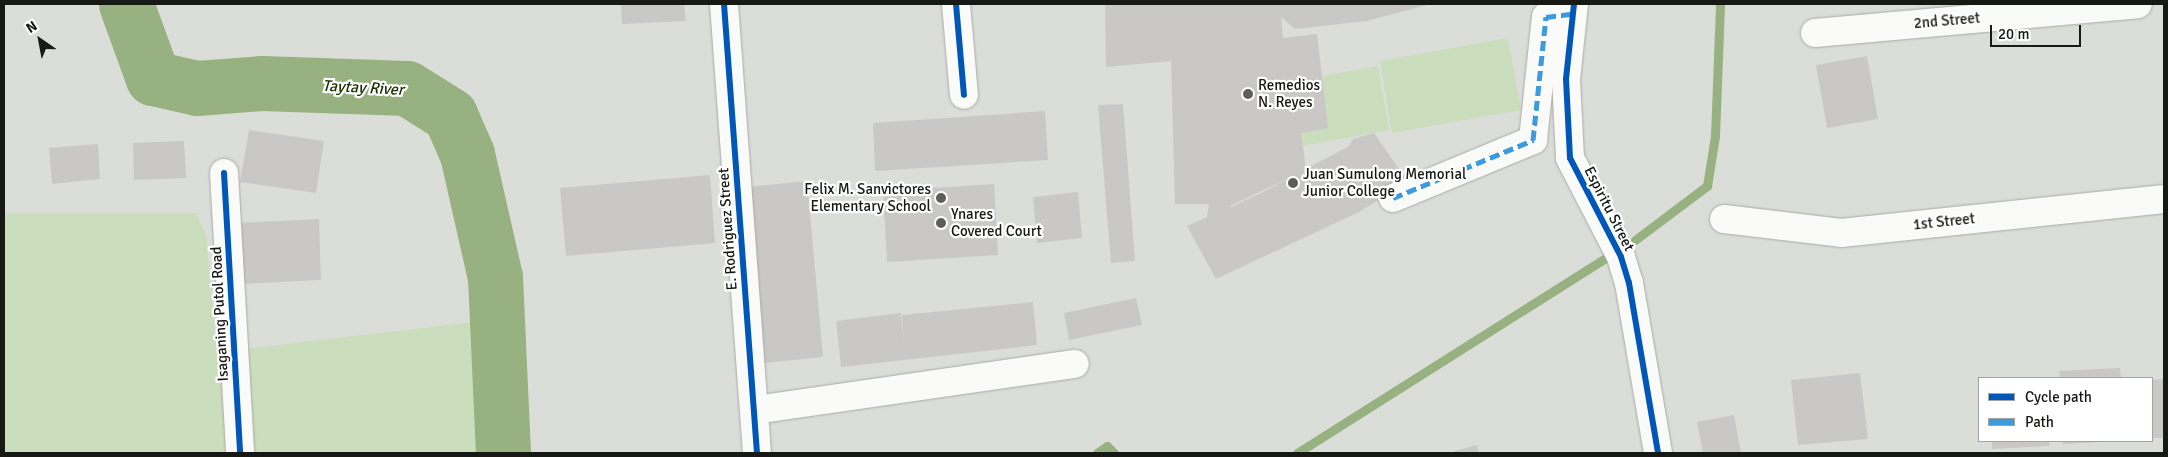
<!DOCTYPE html>
<html>
<head>
<meta charset="utf-8">
<style>
	body { margin:0 }
	#map { position:relative; width:2168px; height:457px; overflow:hidden; background:#dbded8; font-family:Signika,sans-serif }
	div>[style] { position:absolute }
	[style*='--x'] { left:calc(var(--x)*1px); top:calc(var(--y)*1px); width:calc(var(--w)*1px); rotate:calc(var(--a)*1deg) }
	.green>* { inset:0; background:#caddbc }
	.stream>* { height:9px; margin:-4.5px; padding:0 4.5px; transform-origin:4.5px; border-radius:4.5px; background:#97b181 }
	.river>* { height:55px; margin:-27.5px; padding:0 27.5px; transform-origin:27.5px; border-radius:27.5px; background:#97b181 }
	.building>* { inset:0; background:#c9c8c7 }
	.roads { filter:drop-shadow(0 0 1px #a8aba6) drop-shadow(0 0 1px #a8aba6) }
	.minor>* { height:28px; margin:-14px; padding:0 14px; transform-origin:14px; border-radius:14px; background:#fafaf9 }
	.quiet>* { height:5px; margin-top:-2.5px; transform-origin:0; background:repeating-linear-gradient(90deg,#3b9bde 0 10px,transparent 0 15px) }
	.cycleway>* { height:6px; margin:-3px; padding:0 3px; transform-origin:3px; border-radius:3px; background:#0057b8 }
	.dots>* { width:14px; height:14px; translate:-50% -50%; box-sizing:border-box; border:2px solid #fff; border-radius:50% }
	span { translate:-50% -50%; white-space:nowrap; text-align:center; line-height:1.15; -webkit-text-stroke:4.5px #fff; paint-order:stroke }
	.street-label { font-size:15px; color:#161914 }
	.poi-label { font-size:15px; color:#161914 }
	.left { translate:0 -50%; text-align:left }
	.right { translate:-100% -50%; text-align:right }
	.water-label { font-size:16px; color:#1b3201; font-style:italic }
	.frame { position:absolute; inset:0; border:5px solid #161914; pointer-events:none }
	.legend { position:absolute; left:1978px; top:377px; width:175px; height:65px; box-sizing:border-box; background:#fff; border:1px solid #a2a3a1; margin:0; padding:6px 9px; list-style:none; font-size:15px; color:#161914 }
	.legend li { display:flex; align-items:center; gap:10px; height:25px }
	.legend b { width:25px; border:1px solid #a2a3a1 }
	.north { position:absolute; left:15px; top:15px; width:50px; height:50px; -webkit-text-stroke:4px #fff; paint-order:stroke; rotate:327deg; font-size:14px; font-weight:700; line-height:20px; text-align:center; color:#161914 }
	.north::after { content:''; display:block; margin:auto; width:18px; height:22px; background:#161914; clip-path:polygon(50% 0,100% 100%,50% 72%,0 100%) }
	.scale { position:absolute; left:1990px; top:25px; width:91px; height:22px; box-sizing:border-box; border:2px solid #161914; border-top:0; padding-left:6px; font-size:15px; line-height:18px; white-space:nowrap; color:#161914; -webkit-text-stroke:4px #fff; paint-order:stroke }
</style>
</head>
<body>
<div id="map">
	<div class="green">
		<i style="clip-path:polygon(1508px 38px,1521px 110px,1392px 133px,1380px 61px)"></i>
		<i style="clip-path:polygon(1378px 66px,1389px 130px,1296px 147px,1284px 83px)"></i>
		<i style="clip-path:polygon(4px 213px,196px 213px,206px 236px,217px 352px,474px 322px,492px 446px,489px 453px,4px 453px)"></i>
	</div>
	<div class="stream">
		<i style="--x:1635;--y:240;--w:90;--a:-36.9"></i>
		<i style="--x:1707;--y:186;--w:51;--a:-80.9"></i>
		<i style="--x:1715;--y:136;--w:132;--a:-87.8"></i>
		<i style="--x:1097;--y:453;--w:12;--a:-35"></i>
		<i style="--x:1107;--y:446;--w:10;--a:45"></i>
		<i style="--x:1297;--y:453;--w:365;--a:-32.3"></i>
	</div>
	<div class="river">
		<i style="--x:126;--y:4;--w:79;--a:70"></i>
		<i style="--x:153;--y:78;--w:45;--a:12.8"></i>
		<i style="--x:197;--y:88;--w:65;--a:-4.4"></i>
		<i style="--x:262;--y:83;--w:145;--a:2"></i>
		<i style="--x:407;--y:88;--w:51;--a:32.1"></i>
		<i style="--x:450;--y:115;--w:43;--a:66.4"></i>
		<i style="--x:467;--y:154;--w:126;--a:77.2"></i>
		<i style="--x:495;--y:277;--w:176;--a:87.4"></i>
	</div>
	<div class="building">
		<i style="clip-path:polygon(621px 4px,684px 4px,686px 21px,622px 24px)"></i>
		<i style="clip-path:polygon(evenodd,1105px 4px,1431px 4px,1367px 21px,1295px 29px,1281px 17px,1283px 38px,1317px 34px,1328px 128px,1301px 133px,1306px 169px,1349px 146px,1353px 139px,1374px 133px,1408px 182px,1359px 212px,1216px 279px,1187px 226px,1207px 217px,1209px 204px,1175px 204px,1171px 61px,1106px 67px,1105px 4px,1289px 178px,1263px 192px,1231px 207px,1230px 206px,1289px 178px)"></i>
		<i style="clip-path:polygon(1867px 56px,1878px 119px,1827px 128px,1816px 65px)"></i>
		<i style="clip-path:polygon(1123px 104px,1135px 261px,1111px 263px,1098px 105px)"></i>
		<i style="clip-path:polygon(1045px 111px,1048px 160px,875px 171px,873px 123px)"></i>
		<i style="clip-path:polygon(249px 130px,324px 141px,316px 193px,240px 182px)"></i>
		<i style="clip-path:polygon(184px 141px,186px 178px,134px 180px,133px 143px)"></i>
		<i style="clip-path:polygon(98px 144px,100px 179px,52px 184px,49px 148px)"></i>
		<i style="clip-path:polygon(710px 175px,715px 243px,566px 256px,560px 188px)"></i>
		<i style="clip-path:polygon(807px 181px,823px 357px,764px 363px,748px 187px)"></i>
		<i style="clip-path:polygon(994px 184px,998px 255px,887px 262px,883px 191px)"></i>
		<i style="clip-path:polygon(1078px 192px,1082px 238px,1037px 243px,1033px 197px)"></i>
		<i style="clip-path:polygon(319px 219px,321px 280px,239px 284px,237px 223px)"></i>
		<i style="clip-path:polygon(1136px 298px,1142px 325px,1069px 340px,1064px 313px)"></i>
		<i style="clip-path:polygon(1033px 302px,1037px 345px,841px 367px,836px 321px,901px 313px,904px 344px,902px 315px)"></i>
		<i style="clip-path:polygon(2120px 368px,2121px 378px,2060px 378px,2059px 371px)"></i>
		<i style="clip-path:polygon(1860px 373px,1868px 439px,1798px 445px,1791px 380px)"></i>
		<i style="clip-path:polygon(2164px 379px,2164px 438px,2152px 438px,2152px 380px)"></i>
		<i style="clip-path:polygon(1734px 415px,1741px 453px,1703px 453px,1697px 422px)"></i>
		<i style="clip-path:polygon(1992px 441px,2049px 441px,2049px 446px,1992px 449px)"></i>
		<i style="clip-path:polygon(2063px 441px,2100px 441px,2100px 442px,2063px 444px)"></i>
		<i style="clip-path:polygon(1477px 445px,1479px 453px,1448px 453px)"></i>
	</div>
	<div class="roads">
		<div class="minor">
			<i style="--x:724;--y:4;--w:450;--a:85.8"></i>
			<i style="--x:956;--y:4;--w:91;--a:85"></i>
			<i style="--x:1574;--y:4;--w:75;--a:96.1"></i>
			<i style="--x:1566;--y:79;--w:79;--a:87.1"></i>
			<i style="--x:1570;--y:158;--w:111;--a:62.7"></i>
			<i style="--x:1621;--y:257;--w:27;--a:73"></i>
			<i style="--x:1629;--y:283;--w:172;--a:80.3"></i>
			<i style="--x:1815;--y:33;--w:324;--a:-5.1"></i>
			<i style="--x:224;--y:173;--w:280;--a:86.7"></i>
			<i style="--x:1393;--y:198;--w:152;--a:-22.5"></i>
			<i style="--x:1533;--y:140;--w:124;--a:-84"></i>
			<i style="--x:1546;--y:17;--w:26;--a:-7"></i>
			<i style="--x:1724;--y:219;--w:118;--a:6.8"></i>
			<i style="--x:1841;--y:233;--w:325;--a:-6"></i>
			<i style="--x:755;--y:410;--w:323;--a:-8.2"></i>
		</div>
	</div>
	<div class="quiet">
		<i style="--x:1393;--y:198;--w:152;--a:-22.5"></i>
		<i style="--x:1533;--y:140;--w:124;--a:-84"></i>
		<i style="--x:1546;--y:17;--w:26;--a:-7"></i>
	</div>
	<div class="cycleway">
		<i style="--x:724;--y:4;--w:450;--a:85.8"></i>
		<i style="--x:956;--y:4;--w:91;--a:85"></i>
		<i style="--x:1574;--y:4;--w:75;--a:96.1"></i>
		<i style="--x:1566;--y:79;--w:79;--a:87.1"></i>
		<i style="--x:1570;--y:158;--w:111;--a:62.7"></i>
		<i style="--x:1621;--y:257;--w:27;--a:73"></i>
		<i style="--x:1629;--y:283;--w:172;--a:80.3"></i>
		<i style="--x:224;--y:173;--w:280;--a:86.7"></i>
	</div>
	<div class="dots">
		<i style="left:1248px;top:94px;background:#5b5e59"></i>
		<i style="left:1293px;top:183px;background:#5b5e59"></i>
		<i style="left:941px;top:198px;background:#5b5e59"></i>
		<i style="left:941px;top:223px;background:#5b5e59"></i>
	</div>
	<div class="street-label">
		<span style="left:1947px;top:21px;rotate:-5deg">2nd Street</span>
		<span style="left:1609px;top:209px;rotate:63deg">Espiritu Street</span>
		<span style="left:1944px;top:222px;rotate:-6deg">1st Street</span>
		<span style="left:728px;top:229px;rotate:-94deg">E. Rodriguez Street</span>
		<span style="left:220px;top:314px;rotate:-93deg">Isaganing Putol Road</span>
	</div>
	<div class="poi-label">
		<span class="left" style="left:1258px;top:94px">Remedios<br>N. Reyes</span>
		<span class="left" style="left:1303px;top:183px">Juan Sumulong Memorial<br>Junior College</span>
		<span class="right" style="left:931px;top:198px">Felix M. Sanvictores<br>Elementary School</span>
		<span class="left" style="left:951px;top:223px">Ynares<br>Covered Court</span>
	</div>
	<div class="water-label">
		<span style="left:363px;top:88px;rotate:3deg">Taytay River</span>
	</div>
	<div class="frame"></div>
	<ul class="legend">
	<li><b style="height:6px;background:#0057b8"></b>Cycle path</li>
	<li><b style="height:6px;background:#3b9bde"></b>Path</li>
	</ul>
	<div class="north">N</div>
	<div class="scale">20 m</div>
</div>
</body>
</html>
